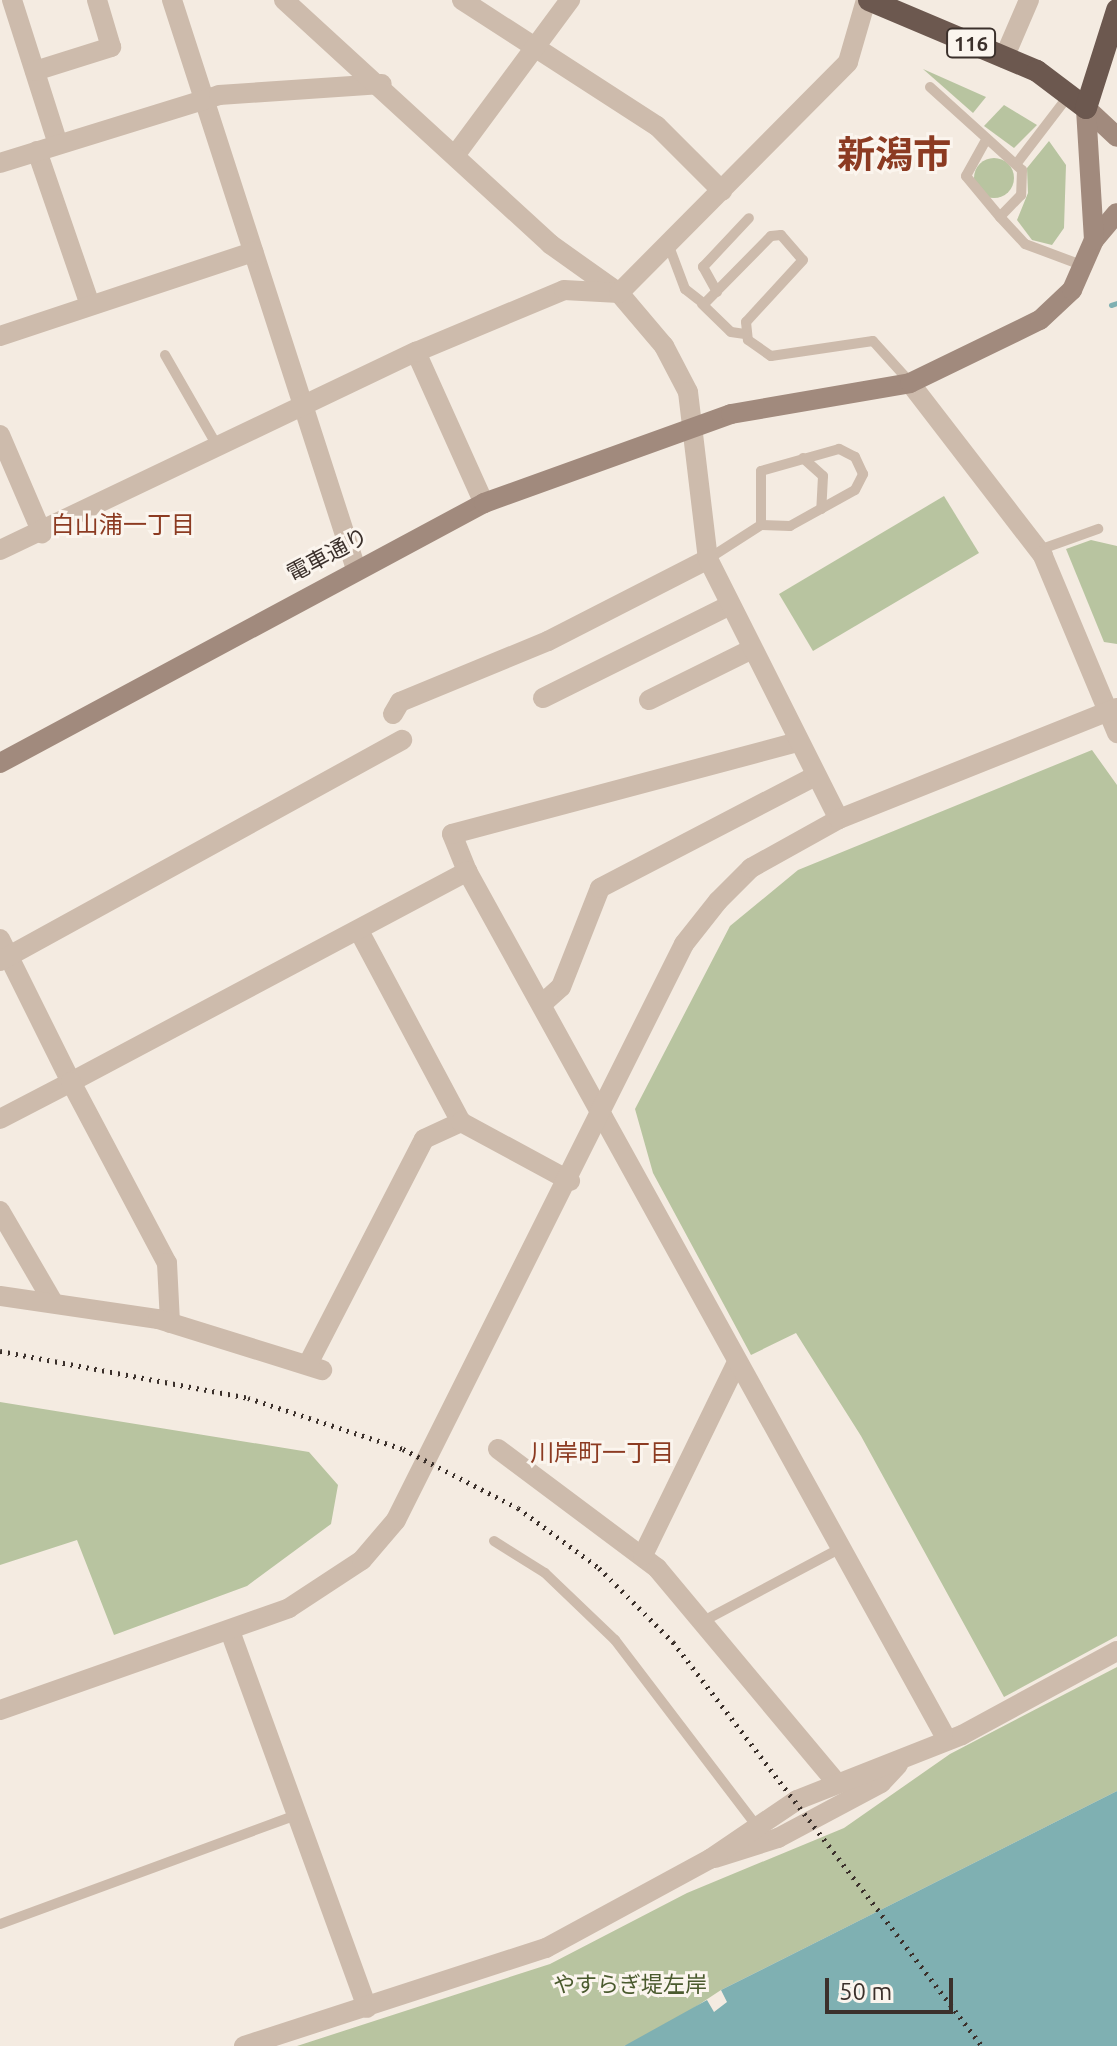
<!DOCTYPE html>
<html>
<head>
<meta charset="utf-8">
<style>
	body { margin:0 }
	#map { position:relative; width:1117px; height:2046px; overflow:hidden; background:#f4ebe1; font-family:Ubuntu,"Noto Sans JP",sans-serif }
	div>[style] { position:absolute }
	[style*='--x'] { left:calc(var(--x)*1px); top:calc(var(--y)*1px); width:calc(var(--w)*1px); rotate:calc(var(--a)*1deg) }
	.green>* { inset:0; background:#b8c4a0 }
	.round { border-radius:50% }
	.water>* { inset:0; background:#7fb0b2 }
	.stream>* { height:5px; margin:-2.5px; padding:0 2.5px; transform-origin:2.5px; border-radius:2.5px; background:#7fb0b2 }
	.service>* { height:10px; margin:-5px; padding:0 5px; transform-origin:5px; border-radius:5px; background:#cdbbac }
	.minor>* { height:20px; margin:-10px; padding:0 10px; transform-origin:10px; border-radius:10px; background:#cdbbac }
	.tertiary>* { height:20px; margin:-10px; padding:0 10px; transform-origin:10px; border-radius:10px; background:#cdbbac }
	.secondary>* { height:20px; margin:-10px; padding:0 10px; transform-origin:10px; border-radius:10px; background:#a18a7d }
	.trunk>* { height:22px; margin:-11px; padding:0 11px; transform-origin:11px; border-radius:11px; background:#6c584f }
	.rail>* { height:5px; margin-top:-2.5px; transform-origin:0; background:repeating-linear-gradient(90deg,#3b302b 0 2px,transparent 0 8px) }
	span { translate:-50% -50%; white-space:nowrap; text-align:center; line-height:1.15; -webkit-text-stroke:6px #fbf5ee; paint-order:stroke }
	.shield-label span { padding:2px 6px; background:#fbf5ee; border:2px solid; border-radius:6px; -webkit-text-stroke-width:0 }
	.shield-label { font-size:20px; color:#3b302b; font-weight:700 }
	.street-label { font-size:22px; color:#3b302b }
	.park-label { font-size:22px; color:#4a5a2e }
	.neighbourhood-label { font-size:24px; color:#8c3b22 }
	.town-label { font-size:38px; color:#8c3b22; font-weight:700 }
	.scale { position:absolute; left:825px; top:1978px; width:128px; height:36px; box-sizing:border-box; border:4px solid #3b302b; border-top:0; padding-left:10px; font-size:24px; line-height:28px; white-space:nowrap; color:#3b302b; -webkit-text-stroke:6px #fbf5ee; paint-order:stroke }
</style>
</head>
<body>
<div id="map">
	<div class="green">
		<i style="clip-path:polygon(923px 69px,986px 97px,973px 113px)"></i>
		<i style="clip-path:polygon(1004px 105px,1037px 125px,1014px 148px,984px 126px)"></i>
		<i style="clip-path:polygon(1049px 141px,1066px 165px,1064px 228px,1052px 245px,1032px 240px,1017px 220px,1028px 193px,1027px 168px)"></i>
		<i class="round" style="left:974px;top:158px;width:40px;height:40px"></i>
		<i style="clip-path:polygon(944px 496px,979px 553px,813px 651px,779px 594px)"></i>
		<i style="clip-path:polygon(1091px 540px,1117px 546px,1117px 644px,1104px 642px,1066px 549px)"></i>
		<i style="clip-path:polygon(1092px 750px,1117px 785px,1117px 1636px,1004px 1697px,861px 1436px,796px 1333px,751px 1355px,653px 1173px,635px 1109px,730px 926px,798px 870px)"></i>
		<i style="clip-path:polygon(0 1402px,309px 1452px,338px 1485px,331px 1524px,247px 1586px,114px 1635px,77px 1540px,0 1565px)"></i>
		<i style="clip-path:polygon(1117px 1667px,1117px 1791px,721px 1990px,656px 2033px,624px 2046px,297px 2046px,550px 1964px,687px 1893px,844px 1828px,950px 1754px)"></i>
	</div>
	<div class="water">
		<i style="clip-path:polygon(1117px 1791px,1117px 2046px,624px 2046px,707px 2000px,714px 2012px,727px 2002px,721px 1990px)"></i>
	</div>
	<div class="stream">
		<i style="--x:1111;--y:305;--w:6;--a:-18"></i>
	</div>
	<div class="service">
		<i style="--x:930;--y:87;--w:124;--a:42.1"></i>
		<i style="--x:1022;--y:170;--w:25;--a:92"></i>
		<i style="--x:1021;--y:195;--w:30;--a:134"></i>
		<i style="--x:1000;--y:217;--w:53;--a:-129.7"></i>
		<i style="--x:966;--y:176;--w:39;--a:-61"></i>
		<i style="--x:1017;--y:163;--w:86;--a:-52.6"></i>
		<i style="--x:1000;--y:217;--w:37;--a:47"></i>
		<i style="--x:1025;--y:244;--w:63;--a:20.4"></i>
		<i style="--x:670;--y:249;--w:43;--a:69.4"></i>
		<i style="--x:685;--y:289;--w:24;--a:38"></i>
		<i style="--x:704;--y:304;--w:95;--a:-45.4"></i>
		<i style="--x:771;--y:236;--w:10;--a:-6"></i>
		<i style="--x:781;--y:235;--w:33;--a:49"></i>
		<i style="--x:803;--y:260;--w:84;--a:132.6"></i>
		<i style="--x:746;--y:322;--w:18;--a:84"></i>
		<i style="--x:748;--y:340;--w:28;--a:35"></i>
		<i style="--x:771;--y:356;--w:103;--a:-8.4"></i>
		<i style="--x:873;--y:341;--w:55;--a:47.9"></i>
		<i style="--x:717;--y:292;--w:29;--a:-119"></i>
		<i style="--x:703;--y:267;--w:67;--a:-46.8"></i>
		<i style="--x:702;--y:304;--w:40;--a:44"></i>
		<i style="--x:731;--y:332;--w:14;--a:8"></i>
		<i style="--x:165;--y:355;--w:106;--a:60.1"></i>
		<i style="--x:803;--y:458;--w:27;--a:42"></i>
		<i style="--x:823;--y:476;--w:33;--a:93"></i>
		<i style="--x:1039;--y:550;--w:63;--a:-19.6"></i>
		<i style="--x:708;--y:559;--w:63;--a:-32.7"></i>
		<i style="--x:761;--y:525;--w:29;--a:2"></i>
		<i style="--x:790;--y:526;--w:74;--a:-29"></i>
		<i style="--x:855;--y:490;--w:18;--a:-63"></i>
		<i style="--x:863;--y:474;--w:19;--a:-115"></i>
		<i style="--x:855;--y:457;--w:18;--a:-153"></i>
		<i style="--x:839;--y:449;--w:81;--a:164.2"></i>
		<i style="--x:761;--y:471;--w:54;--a:90"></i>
		<i style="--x:494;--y:1541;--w:60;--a:32.1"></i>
		<i style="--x:545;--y:1573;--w:97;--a:43.7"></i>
		<i style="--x:615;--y:1640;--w:231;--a:52.7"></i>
		<i style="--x:711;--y:1617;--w:147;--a:-28"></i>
		<i style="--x:0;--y:1924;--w:315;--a:-20.2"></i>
	</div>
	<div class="minor">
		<i style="--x:12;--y:0;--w:151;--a:72.3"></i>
		<i style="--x:172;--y:0;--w:595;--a:72.08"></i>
		<i style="--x:462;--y:0;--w:232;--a:32.9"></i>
		<i style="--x:657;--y:126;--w:92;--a:45"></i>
		<i style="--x:1004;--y:58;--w:63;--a:-66.7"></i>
		<i style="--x:35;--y:71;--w:80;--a:-17.5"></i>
		<i style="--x:111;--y:47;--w:49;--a:-106.6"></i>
		<i style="--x:37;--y:151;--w:163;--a:71"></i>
		<i style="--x:456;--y:154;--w:192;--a:-53.5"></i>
		<i style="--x:0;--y:163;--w:229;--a:-17.2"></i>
		<i style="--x:219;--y:95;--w:163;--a:-3.9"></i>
		<i style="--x:0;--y:336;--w:267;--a:-18.4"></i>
		<i style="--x:416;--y:352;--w:166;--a:65.8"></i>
		<i style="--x:0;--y:435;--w:107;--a:66.8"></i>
		<i style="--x:543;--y:698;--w:209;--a:-26.4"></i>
		<i style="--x:649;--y:700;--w:115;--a:-26.3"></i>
		<i style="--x:393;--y:714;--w:14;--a:-60"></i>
		<i style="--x:400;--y:702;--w:160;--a:-22.4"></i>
		<i style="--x:548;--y:641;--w:180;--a:-27.1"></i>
		<i style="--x:467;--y:871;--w:40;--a:-112"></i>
		<i style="--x:452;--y:834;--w:358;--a:-14.9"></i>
		<i style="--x:359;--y:931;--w:217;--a:61.9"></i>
		<i style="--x:0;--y:939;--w:160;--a:63.6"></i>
		<i style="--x:71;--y:1082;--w:449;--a:-28"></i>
		<i style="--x:467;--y:871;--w:281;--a:61.1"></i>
		<i style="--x:0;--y:961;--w:459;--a:-28.8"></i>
		<i style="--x:542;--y:1004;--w:25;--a:-42"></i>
		<i style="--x:561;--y:987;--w:106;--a:-68.5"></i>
		<i style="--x:600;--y:888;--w:242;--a:-27.5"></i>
		<i style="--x:0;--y:1119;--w:80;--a:-27.5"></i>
		<i style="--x:71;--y:1082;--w:205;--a:62.1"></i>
		<i style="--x:167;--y:1263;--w:60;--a:87.1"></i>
		<i style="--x:0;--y:1211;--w:105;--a:59.8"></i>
		<i style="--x:0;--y:1296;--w:160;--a:8.3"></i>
		<i style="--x:158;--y:1319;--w:172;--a:17.3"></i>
		<i style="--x:308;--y:1364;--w:253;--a:-62.7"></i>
		<i style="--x:424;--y:1139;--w:41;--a:-24.7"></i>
		<i style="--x:461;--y:1122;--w:124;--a:28.4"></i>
		<i style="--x:498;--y:1449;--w:199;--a:36.8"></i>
		<i style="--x:657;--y:1568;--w:279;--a:50.1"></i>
		<i style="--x:643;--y:1555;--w:212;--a:-64"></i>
		<i style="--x:230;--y:1631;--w:401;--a:70"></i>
	</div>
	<div class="tertiary">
		<i style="--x:284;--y:0;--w:361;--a:42.5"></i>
		<i style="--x:550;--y:244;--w:85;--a:35.4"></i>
		<i style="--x:619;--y:293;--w:70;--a:49.7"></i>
		<i style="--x:664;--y:346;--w:52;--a:62.4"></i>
		<i style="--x:688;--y:392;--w:168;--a:83.2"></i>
		<i style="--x:708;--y:559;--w:291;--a:63.3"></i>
		<i style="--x:910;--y:383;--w:218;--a:52.4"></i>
		<i style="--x:1043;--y:556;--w:192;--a:67.3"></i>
		<i style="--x:0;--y:550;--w:461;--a:-25.5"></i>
		<i style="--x:416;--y:352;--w:160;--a:-22.7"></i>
		<i style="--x:564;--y:290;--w:55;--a:3.1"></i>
		<i style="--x:619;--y:293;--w:325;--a:-45.2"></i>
		<i style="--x:848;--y:62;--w:65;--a:-73.8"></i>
		<i style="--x:603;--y:1117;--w:712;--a:61.09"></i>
		<i style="--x:0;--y:1710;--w:306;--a:-19.4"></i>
		<i style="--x:289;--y:1608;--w:87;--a:-33.3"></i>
		<i style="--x:362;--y:1560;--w:52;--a:-49.6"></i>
		<i style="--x:396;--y:1520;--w:644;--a:-63.43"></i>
		<i style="--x:684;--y:944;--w:55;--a:-51.7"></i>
		<i style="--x:718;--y:901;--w:47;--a:-45"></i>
		<i style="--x:751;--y:868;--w:101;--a:-29.1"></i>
		<i style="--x:839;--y:819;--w:299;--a:-21.8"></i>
		<i style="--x:715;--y:1858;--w:66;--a:-17.6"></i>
		<i style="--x:778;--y:1838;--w:117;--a:-28.1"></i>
		<i style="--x:881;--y:1783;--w:25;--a:-47"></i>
		<i style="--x:244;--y:2046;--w:318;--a:-18"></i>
		<i style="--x:546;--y:1948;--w:187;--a:-28.5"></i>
		<i style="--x:710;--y:1859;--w:105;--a:-34.1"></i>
		<i style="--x:797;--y:1800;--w:177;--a:-21.5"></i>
		<i style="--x:962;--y:1735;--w:176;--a:-28.5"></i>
	</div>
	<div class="secondary">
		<i style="--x:1086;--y:108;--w:42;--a:43.1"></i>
		<i style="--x:1094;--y:240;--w:35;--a:-50"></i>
		<i style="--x:0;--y:763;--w:549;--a:-28.24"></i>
		<i style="--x:484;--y:503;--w:263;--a:-19.8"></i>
		<i style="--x:731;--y:414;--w:182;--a:-9.8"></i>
		<i style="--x:910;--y:383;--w:144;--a:-25.9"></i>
		<i style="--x:1040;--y:320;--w:44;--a:-43.2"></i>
		<i style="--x:1072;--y:290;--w:55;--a:-66.3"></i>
		<i style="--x:1094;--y:240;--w:132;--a:-93.5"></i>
	</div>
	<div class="trunk">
		<i style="--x:869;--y:0;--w:182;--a:22.9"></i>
		<i style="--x:1037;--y:71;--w:61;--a:37.1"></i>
		<i style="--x:1086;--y:108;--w:103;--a:-72.4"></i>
	</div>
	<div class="rail">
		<i style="--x:0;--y:1351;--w:252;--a:10.7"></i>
		<i style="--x:248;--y:1398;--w:163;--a:18.2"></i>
		<i style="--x:403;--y:1449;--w:129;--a:27.2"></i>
		<i style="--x:518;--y:1508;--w:101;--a:36.5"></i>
		<i style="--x:599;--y:1568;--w:105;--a:45"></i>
		<i style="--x:673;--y:1642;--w:509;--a:52.59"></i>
	</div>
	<div class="shield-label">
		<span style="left:971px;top:43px">116</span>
	</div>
	<div class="street-label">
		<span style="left:327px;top:554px;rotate:-28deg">電車通り</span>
	</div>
	<div class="park-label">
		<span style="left:630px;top:1984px">やすらぎ堤左岸</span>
	</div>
	<div class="neighbourhood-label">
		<span style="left:123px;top:525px">白山浦一丁目</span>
		<span style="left:602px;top:1453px">川岸町一丁目</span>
	</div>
	<div class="town-label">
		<span style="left:894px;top:155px">新潟市</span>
	</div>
	<div class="scale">50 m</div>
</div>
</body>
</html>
